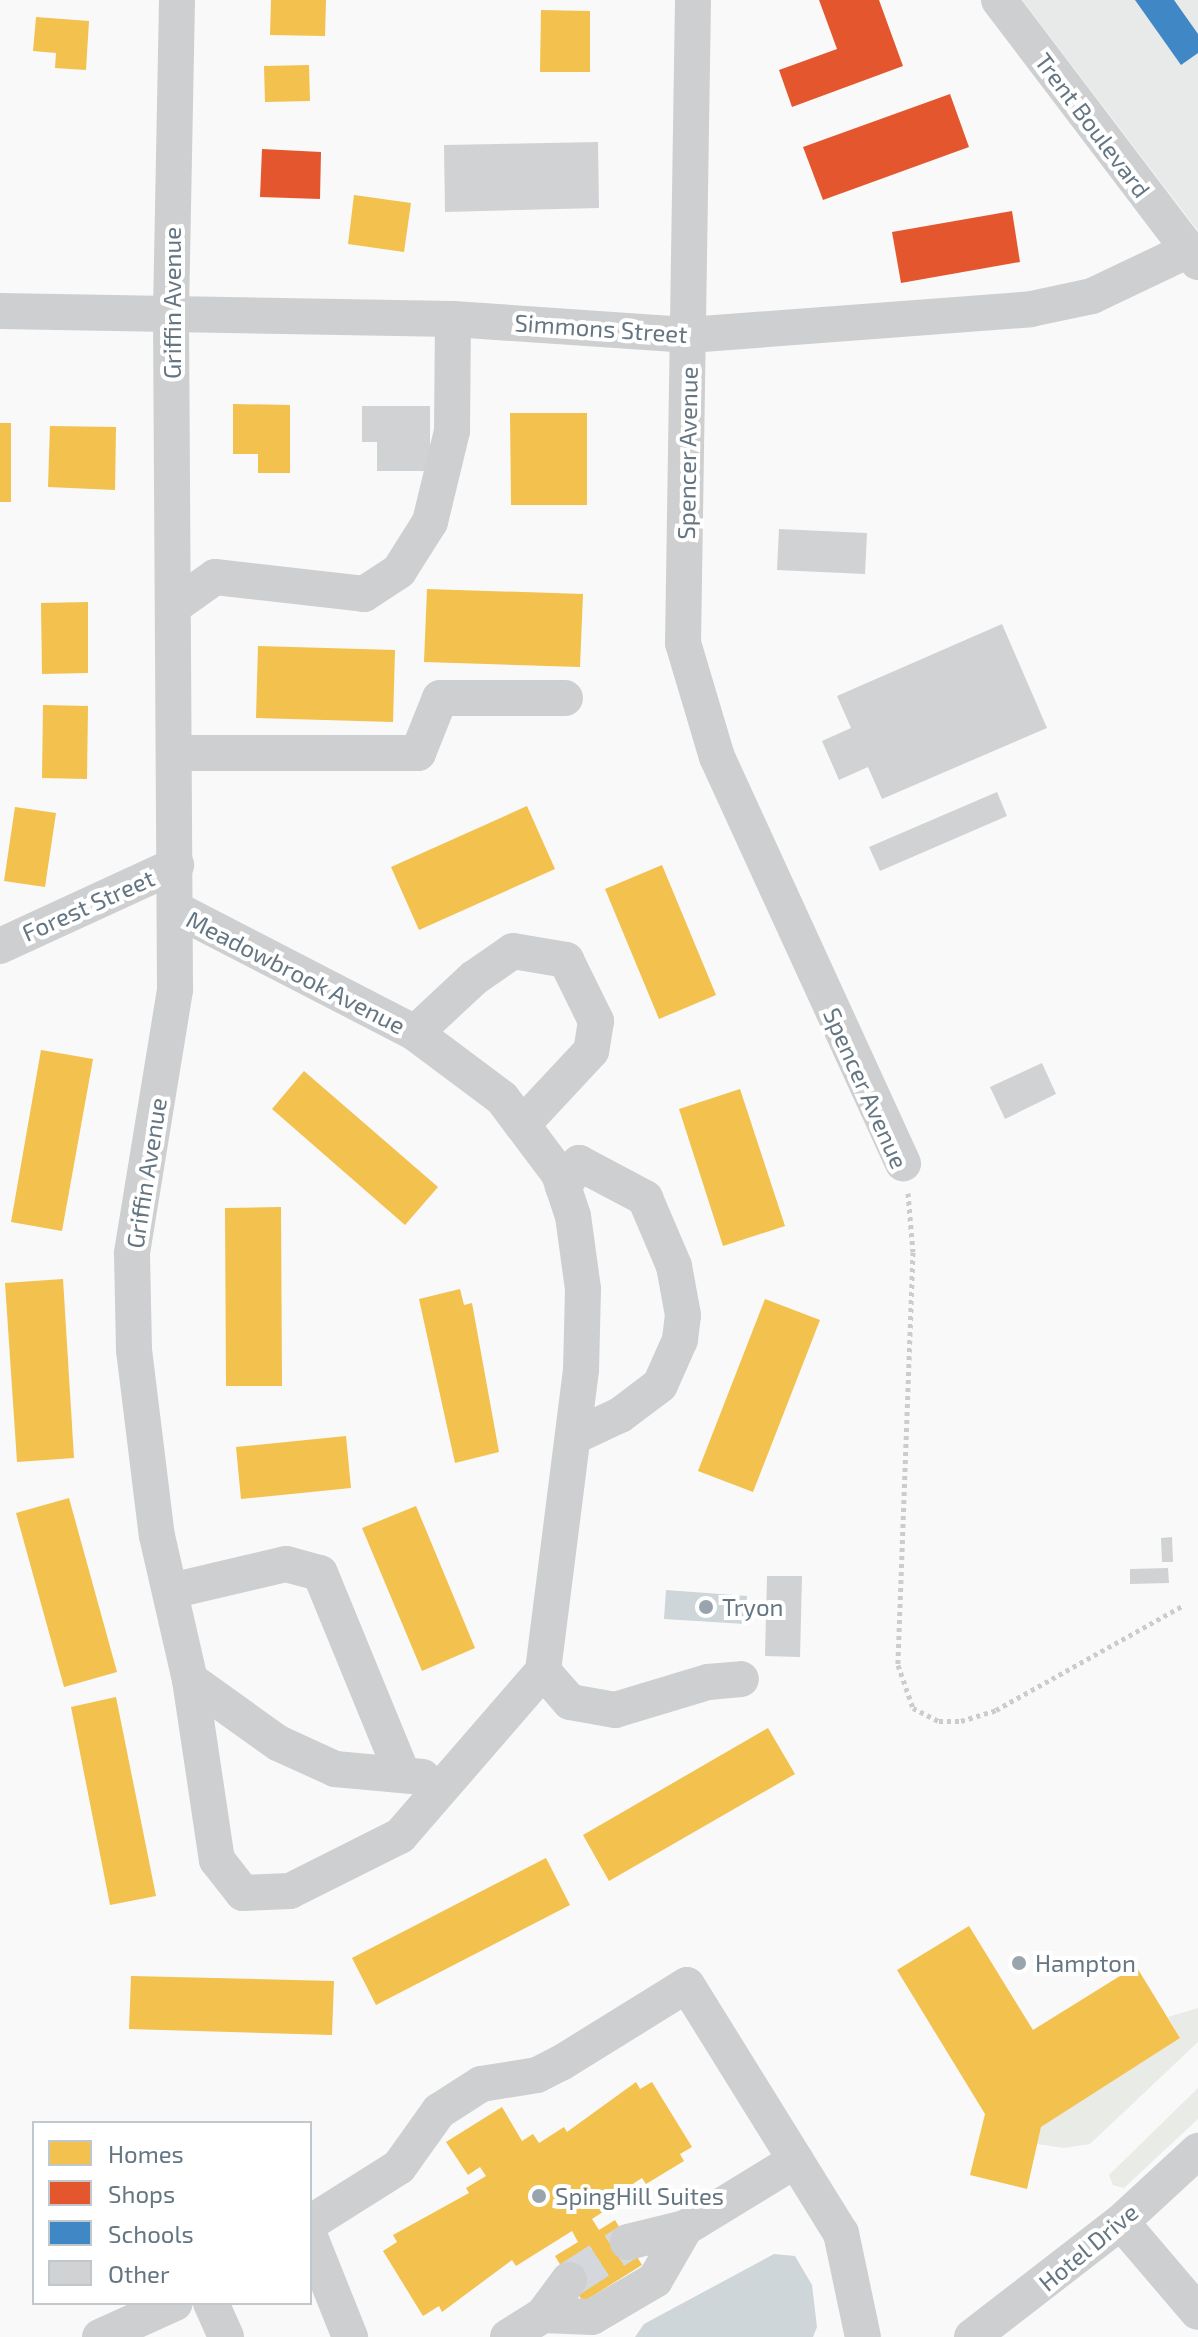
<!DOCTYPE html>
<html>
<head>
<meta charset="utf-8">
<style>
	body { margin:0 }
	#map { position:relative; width:1198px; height:2337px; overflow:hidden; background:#f9f9f9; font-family:"Exo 2",sans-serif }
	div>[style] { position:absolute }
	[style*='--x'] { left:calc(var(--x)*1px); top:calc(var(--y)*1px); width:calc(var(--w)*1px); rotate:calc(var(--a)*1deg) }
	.built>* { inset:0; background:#e8e9e9 }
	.green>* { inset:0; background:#e8ebe6 }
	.water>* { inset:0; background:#ced6d9 }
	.homes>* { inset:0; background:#f2c14e }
	.shops>* { inset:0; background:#e4572e }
	.schools>* { inset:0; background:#3f88c5 }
	.building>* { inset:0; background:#d0d2d3 }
	.minor-tunnel>* { height:36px; margin-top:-18px; transform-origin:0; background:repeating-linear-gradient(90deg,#d4d8dc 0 36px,transparent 0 54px) }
	.path>* { height:5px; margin-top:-2.5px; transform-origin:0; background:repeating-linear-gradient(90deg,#cbcccd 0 4px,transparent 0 8px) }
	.minor>* { height:36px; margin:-18px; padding:0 18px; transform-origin:18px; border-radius:18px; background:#cecfd0 }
	.dots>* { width:22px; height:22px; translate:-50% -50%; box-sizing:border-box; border:4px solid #fff; border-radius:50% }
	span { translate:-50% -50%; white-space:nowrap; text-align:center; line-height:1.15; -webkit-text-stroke:8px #fff; paint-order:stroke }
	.street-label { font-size:24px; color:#657683 }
	.poi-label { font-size:24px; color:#657683 }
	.left { translate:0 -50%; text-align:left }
	.legend { position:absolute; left:32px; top:2121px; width:280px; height:184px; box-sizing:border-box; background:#fff; border:2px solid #c1c8cd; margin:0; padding:10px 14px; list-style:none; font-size:24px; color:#657683 }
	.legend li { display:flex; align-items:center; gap:16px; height:40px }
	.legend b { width:40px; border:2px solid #c1c8cd }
</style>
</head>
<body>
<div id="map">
	<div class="built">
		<i style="clip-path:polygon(1022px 0,1198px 0,1198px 231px)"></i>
	</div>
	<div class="green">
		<i style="clip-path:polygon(1198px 2008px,1198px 2042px,1090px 2144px,1063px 2148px,1037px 2144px,1041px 2127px,1180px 2038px,1168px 2017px)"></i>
		<i style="clip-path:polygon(1198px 2088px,1198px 2119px,1124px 2188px,1113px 2185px,1109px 2175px)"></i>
	</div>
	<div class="water">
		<i style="clip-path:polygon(666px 1590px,747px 1596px,745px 1624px,664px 1619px)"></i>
		<i style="clip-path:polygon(774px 2254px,795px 2256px,812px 2285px,817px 2327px,813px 2337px,635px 2337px,644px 2324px)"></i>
	</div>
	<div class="homes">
		<i style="clip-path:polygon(271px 0,326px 0,325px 36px,270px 35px)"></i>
		<i style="clip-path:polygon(541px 10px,590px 11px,590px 72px,540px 72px)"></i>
		<i style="clip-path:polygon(36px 17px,89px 21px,86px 70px,55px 68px,56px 53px,33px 51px)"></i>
		<i style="clip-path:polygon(309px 65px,310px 101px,265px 102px,264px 66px)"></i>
		<i style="clip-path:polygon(354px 195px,411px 203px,404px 252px,348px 244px)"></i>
		<i style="clip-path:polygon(233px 404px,290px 405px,290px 473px,258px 473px,258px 454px,233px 454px)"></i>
		<i style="clip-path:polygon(510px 413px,587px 413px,587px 505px,511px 505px)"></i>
		<i style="clip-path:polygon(0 423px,11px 423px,11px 502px,0 502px)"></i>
		<i style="clip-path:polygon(50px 426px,116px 427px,115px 490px,48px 487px)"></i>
		<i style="clip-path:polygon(427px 589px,583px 594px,580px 667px,424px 662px)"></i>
		<i style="clip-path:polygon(88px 602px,88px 673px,42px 674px,41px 603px)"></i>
		<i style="clip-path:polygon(258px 646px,395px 650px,393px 722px,256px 718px)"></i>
		<i style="clip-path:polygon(43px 705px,88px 706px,87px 779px,42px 778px)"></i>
		<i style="clip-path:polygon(527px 806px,555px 869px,419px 930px,391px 867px)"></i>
		<i style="clip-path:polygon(15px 807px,56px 813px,45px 887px,4px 881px)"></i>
		<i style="clip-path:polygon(662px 865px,716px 995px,659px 1019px,605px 889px)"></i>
		<i style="clip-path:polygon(41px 1050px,93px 1059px,62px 1231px,11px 1222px)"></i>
		<i style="clip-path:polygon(304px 1071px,438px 1187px,405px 1225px,272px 1109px)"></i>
		<i style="clip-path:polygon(740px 1089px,785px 1226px,723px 1246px,679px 1109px)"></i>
		<i style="clip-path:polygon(281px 1207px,282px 1386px,226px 1386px,225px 1208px)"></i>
		<i style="clip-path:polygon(63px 1279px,74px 1458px,17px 1462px,5px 1283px)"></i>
		<i style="clip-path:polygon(460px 1289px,464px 1305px,472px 1303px,499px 1452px,455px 1463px,419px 1299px)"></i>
		<i style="clip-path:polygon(765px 1299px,820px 1320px,753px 1492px,698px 1471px)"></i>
		<i style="clip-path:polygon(346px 1436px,351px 1488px,241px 1499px,236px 1447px)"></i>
		<i style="clip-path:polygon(69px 1498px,117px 1672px,64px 1687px,16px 1513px)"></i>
		<i style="clip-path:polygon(416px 1506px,475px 1648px,422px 1671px,362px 1528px)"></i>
		<i style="clip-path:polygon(116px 1697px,156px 1896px,110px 1905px,71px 1707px)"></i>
		<i style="clip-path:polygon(768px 1728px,795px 1774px,609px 1881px,583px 1835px)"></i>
		<i style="clip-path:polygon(546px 1858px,570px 1905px,376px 2005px,352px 1958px)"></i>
		<i style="clip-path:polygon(969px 1926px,1033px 2030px,1136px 1966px,1180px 2038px,1041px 2127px,1027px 2189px,970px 2175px,985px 2114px,897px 1970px)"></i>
		<i style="clip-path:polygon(131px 1976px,334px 1981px,332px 2035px,129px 2029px)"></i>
		<i style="clip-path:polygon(636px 2082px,640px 2089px,652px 2082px,692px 2147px,680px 2154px,684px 2161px,646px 2184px,642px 2178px,608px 2200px,612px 2206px,592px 2219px,599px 2230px,615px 2220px,642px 2265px,583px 2302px,555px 2256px,578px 2242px,572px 2231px,516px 2266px,512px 2260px,442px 2312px,439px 2306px,423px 2316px,383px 2251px,397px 2242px,393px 2235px,469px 2193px,466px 2188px,486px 2176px,480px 2167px,468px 2175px,446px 2142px,502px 2107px,522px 2141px,533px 2134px,539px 2143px,564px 2127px,567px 2132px)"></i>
	</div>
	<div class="shops">
		<i style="clip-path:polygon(819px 0,879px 0,903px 66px,792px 107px,779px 70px,837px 49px)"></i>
		<i style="clip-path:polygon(950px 94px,969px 147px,823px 200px,803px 147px)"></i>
		<i style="clip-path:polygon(262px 149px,321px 152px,320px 199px,260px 197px)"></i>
		<i style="clip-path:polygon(1012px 211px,1020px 262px,901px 283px,892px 232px)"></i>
	</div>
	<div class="schools">
		<i style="clip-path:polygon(1135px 0,1174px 0,1198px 34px,1198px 53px,1181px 65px)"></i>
	</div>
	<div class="building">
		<i style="clip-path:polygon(598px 142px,599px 208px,445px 212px,444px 145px)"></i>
		<i style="clip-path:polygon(362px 406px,430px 406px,430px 471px,377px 471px,377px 442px,362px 442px)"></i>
		<i style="clip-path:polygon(779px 529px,867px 533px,865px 574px,777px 570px)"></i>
		<i style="clip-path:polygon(1002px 624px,1047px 728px,882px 799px,868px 767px,839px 780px,822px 741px,851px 728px,837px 696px)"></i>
		<i style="clip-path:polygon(997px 792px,1007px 816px,880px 871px,869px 847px)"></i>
		<i style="clip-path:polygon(1042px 1063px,1056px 1094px,1005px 1119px,990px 1087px)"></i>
		<i style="clip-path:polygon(1172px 1537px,1173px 1562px,1162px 1562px,1161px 1538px)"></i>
		<i style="clip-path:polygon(1168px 1568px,1169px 1583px,1130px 1584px,1130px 1569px)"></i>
		<i style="clip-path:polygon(767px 1576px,802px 1576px,800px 1657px,765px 1656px)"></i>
	</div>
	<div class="minor-tunnel">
		<i style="--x:569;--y:2280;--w:70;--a:-32.8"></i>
	</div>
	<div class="path">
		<i style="--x:908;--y:1193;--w:59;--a:85.2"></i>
		<i style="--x:913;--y:1252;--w:413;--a:92.1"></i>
		<i style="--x:898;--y:1665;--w:46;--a:70.8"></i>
		<i style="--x:913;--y:1708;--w:29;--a:27"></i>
		<i style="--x:939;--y:1721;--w:22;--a:0"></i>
		<i style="--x:961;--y:1721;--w:37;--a:-17"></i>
		<i style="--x:996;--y:1710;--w:213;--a:-29.2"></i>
	</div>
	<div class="minor">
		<i style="--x:177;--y:0;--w:314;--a:91.1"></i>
		<i style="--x:171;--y:314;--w:676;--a:89.66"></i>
		<i style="--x:175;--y:990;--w:267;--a:99.3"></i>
		<i style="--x:132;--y:1254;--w:96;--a:88.8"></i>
		<i style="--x:134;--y:1350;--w:187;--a:83"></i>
		<i style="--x:157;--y:1536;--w:148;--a:77.1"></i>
		<i style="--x:190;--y:1680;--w:182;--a:81.5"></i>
		<i style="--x:217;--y:1860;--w:42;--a:51.8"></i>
		<i style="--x:243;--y:1893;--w:47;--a:-2.4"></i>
		<i style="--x:290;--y:1891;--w:123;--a:-26.6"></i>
		<i style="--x:400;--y:1836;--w:218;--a:-49.1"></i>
		<i style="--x:693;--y:0;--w:643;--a:90.89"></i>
		<i style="--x:683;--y:643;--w:119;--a:73.4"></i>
		<i style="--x:717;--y:757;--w:447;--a:65.4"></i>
		<i style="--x:999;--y:0;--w:329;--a:52.8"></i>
		<i style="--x:0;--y:311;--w:453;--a:1"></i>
		<i style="--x:453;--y:319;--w:237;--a:3.9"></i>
		<i style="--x:689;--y:335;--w:343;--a:-4.3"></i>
		<i style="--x:1031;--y:309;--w:62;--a:-12"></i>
		<i style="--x:1092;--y:296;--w:107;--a:-25.4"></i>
		<i style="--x:174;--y:606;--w:50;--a:-35.3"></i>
		<i style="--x:215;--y:577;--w:150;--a:6.5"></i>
		<i style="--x:364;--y:594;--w:42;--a:-33.3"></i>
		<i style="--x:399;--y:571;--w:58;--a:-57.7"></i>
		<i style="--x:430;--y:522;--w:94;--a:-76.4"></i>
		<i style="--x:452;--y:431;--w:112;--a:-89.5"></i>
		<i style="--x:174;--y:753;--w:244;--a:0"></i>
		<i style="--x:418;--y:753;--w:59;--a:-68.2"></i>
		<i style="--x:440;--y:698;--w:125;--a:0"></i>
		<i style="--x:177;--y:910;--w:268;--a:27.3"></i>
		<i style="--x:415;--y:1033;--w:109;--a:36.8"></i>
		<i style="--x:502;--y:1098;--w:95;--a:53.1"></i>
		<i style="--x:559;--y:1174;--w:44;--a:71.6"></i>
		<i style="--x:573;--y:1216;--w:74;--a:82.2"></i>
		<i style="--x:583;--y:1289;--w:81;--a:91.4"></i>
		<i style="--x:581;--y:1370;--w:303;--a:97.2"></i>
		<i style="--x:543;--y:1671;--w:41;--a:48.9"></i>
		<i style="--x:570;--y:1702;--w:46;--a:10.1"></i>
		<i style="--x:615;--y:1710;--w:97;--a:-16.8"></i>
		<i style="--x:708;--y:1682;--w:33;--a:-5"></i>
		<i style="--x:0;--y:946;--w:194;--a:-24.7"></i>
		<i style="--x:415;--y:1033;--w:81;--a:-43"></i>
		<i style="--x:474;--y:978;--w:47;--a:-34.7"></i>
		<i style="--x:513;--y:951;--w:54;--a:9.6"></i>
		<i style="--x:566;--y:960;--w:68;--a:63.8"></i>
		<i style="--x:596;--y:1021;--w:30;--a:99"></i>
		<i style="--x:591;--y:1051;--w:101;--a:133"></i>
		<i style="--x:563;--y:1187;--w:29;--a:-56"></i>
		<i style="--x:579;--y:1163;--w:75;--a:27.9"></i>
		<i style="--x:645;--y:1198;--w:74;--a:66.9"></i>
		<i style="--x:674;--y:1266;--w:50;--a:79.6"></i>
		<i style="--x:683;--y:1315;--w:25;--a:97"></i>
		<i style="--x:680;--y:1340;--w:49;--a:114"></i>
		<i style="--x:660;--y:1385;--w:50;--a:143.1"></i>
		<i style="--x:620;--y:1415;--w:50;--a:155"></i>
		<i style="--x:171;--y:1591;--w:118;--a:-13.2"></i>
		<i style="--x:286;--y:1564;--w:35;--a:15"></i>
		<i style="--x:320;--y:1573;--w:216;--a:67.7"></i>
		<i style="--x:190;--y:1680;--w:108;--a:35.6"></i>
		<i style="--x:278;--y:1743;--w:63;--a:24.5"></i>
		<i style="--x:335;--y:1769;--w:88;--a:5.2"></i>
		<i style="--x:1121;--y:2222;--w:118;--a:49.5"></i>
		<i style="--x:310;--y:2223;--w:105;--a:-32.2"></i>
		<i style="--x:399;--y:2167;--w:69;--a:-54.5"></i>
		<i style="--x:439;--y:2111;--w:50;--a:-32.7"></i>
		<i style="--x:481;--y:2084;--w:57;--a:-9.1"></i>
		<i style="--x:537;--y:2075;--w:27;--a:-27"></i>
		<i style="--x:561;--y:2063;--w:148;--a:-31.8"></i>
		<i style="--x:687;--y:1985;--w:292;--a:58.2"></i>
		<i style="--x:841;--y:2233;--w:106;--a:78.1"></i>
		<i style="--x:685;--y:2228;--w:130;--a:-31.5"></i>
		<i style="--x:310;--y:2237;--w:108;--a:68.2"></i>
		<i style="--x:569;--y:2280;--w:44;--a:126.6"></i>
		<i style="--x:543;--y:2315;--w:49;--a:2.3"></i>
		<i style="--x:592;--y:2317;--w:73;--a:-30.4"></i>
		<i style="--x:655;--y:2280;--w:60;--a:-60"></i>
		<i style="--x:685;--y:2228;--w:59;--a:166.2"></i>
		<i style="--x:211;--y:2303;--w:37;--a:66"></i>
		<i style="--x:100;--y:2337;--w:82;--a:-24.4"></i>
		<i style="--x:508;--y:2337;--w:41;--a:-32.2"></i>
		<i style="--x:972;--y:2337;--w:188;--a:-37.7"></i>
		<i style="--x:1121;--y:2222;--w:105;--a:-42.7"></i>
	</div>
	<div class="dots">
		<i style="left:706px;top:1607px;background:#99a4ac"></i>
		<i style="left:1019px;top:1963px;background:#99a4ac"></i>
		<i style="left:539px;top:2196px;background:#99a4ac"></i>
	</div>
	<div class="street-label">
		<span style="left:1093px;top:125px;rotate:53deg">Trent Boulevard</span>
		<span style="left:172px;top:303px;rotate:-90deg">Griffin Avenue</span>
		<span style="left:601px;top:328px;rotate:4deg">Simmons Street</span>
		<span style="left:687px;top:453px;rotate:-89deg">Spencer Avenue</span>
		<span style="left:88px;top:905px;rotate:-24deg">Forest Street</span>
		<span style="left:296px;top:972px;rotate:27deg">Meadowbrook Avenue</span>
		<span style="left:866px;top:1088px;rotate:66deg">Spencer Avenue</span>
		<span style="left:146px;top:1173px;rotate:-81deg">Griffin Avenue</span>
		<span style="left:1088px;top:2247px;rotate:-40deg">Hotel Drive</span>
	</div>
	<div class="poi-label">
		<span class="left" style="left:722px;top:1607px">Tryon</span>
		<span class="left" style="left:1035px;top:1963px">Hampton</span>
		<span class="left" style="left:555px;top:2196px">SpingHill Suites</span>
	</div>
	<ul class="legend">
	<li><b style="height:22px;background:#f2c14e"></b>Homes</li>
	<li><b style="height:22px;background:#e4572e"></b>Shops</li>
	<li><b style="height:22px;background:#3f88c5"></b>Schools</li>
	<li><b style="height:22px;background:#d0d2d3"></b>Other</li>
	</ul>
</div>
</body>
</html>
